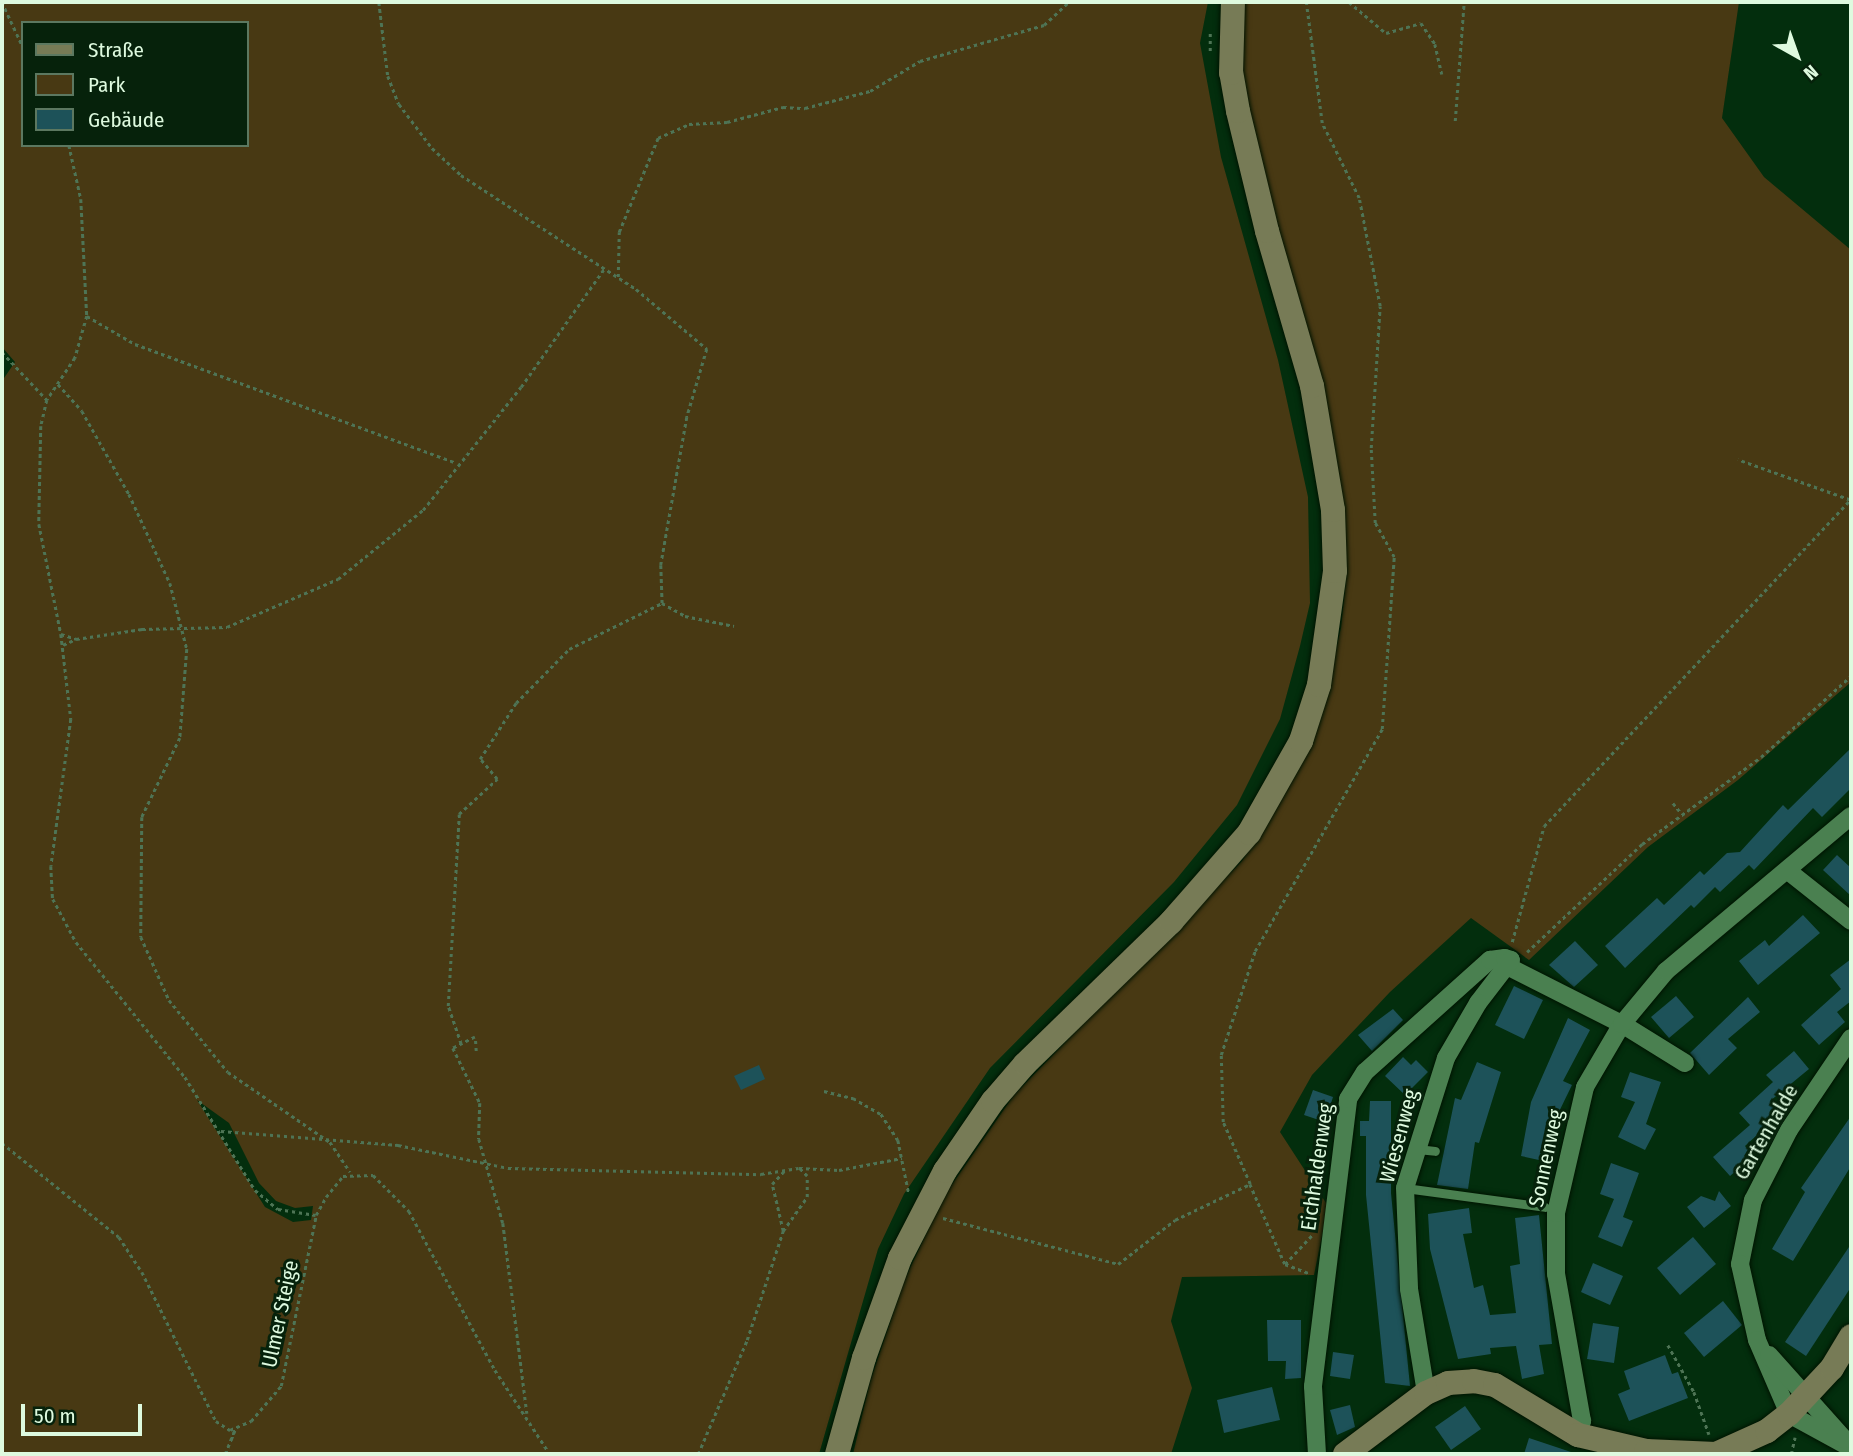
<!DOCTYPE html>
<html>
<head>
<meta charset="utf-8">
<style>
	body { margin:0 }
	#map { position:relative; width:1853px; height:1456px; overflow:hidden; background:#032e0d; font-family:"Fira Sans Condensed",sans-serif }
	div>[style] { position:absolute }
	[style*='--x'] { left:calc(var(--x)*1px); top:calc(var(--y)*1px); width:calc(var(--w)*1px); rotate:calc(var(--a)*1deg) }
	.green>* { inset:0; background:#483913 }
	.building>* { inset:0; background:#1d5259 }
	.path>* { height:2.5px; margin-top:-1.25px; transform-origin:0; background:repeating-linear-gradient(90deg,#4e7455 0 3.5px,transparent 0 7px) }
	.roads { filter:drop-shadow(0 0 2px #001401) drop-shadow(0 0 2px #001401) }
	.lane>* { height:9px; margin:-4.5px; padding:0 4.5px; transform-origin:4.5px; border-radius:4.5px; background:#4a8050 }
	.street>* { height:18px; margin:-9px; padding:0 9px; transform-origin:9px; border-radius:9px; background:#4a8050 }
	.secondary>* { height:24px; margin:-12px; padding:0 12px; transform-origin:12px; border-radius:12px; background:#777b56 }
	span { translate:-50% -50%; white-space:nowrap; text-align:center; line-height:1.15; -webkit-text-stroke:6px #06220b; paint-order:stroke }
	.street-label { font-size:21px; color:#defadf }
	.frame { position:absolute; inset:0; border:4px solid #defadf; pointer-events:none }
	.legend { position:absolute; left:21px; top:21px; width:228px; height:126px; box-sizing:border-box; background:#06220b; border:2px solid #5c7860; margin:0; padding:9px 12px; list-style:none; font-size:21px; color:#defadf }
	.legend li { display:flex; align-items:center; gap:14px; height:35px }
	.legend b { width:35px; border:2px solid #5c7860 }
	.north { position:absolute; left:1762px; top:21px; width:70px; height:70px; -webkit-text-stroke:5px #06220b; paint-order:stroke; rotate:140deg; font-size:19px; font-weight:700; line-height:28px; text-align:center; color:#defadf }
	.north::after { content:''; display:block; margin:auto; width:24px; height:32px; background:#defadf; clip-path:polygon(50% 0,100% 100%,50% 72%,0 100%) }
	.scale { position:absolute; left:21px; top:1404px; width:121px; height:32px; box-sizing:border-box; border:4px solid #defadf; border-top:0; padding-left:9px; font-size:21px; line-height:24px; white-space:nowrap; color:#defadf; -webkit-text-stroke:5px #06220b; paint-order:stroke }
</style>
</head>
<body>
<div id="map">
	<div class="green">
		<i style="clip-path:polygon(evenodd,2px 2px,1208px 2px,1200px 43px,1221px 157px,1278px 360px,1308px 497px,1310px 603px,1300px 646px,1280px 719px,1237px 805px,1174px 882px,990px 1068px,904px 1194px,878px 1249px,819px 1454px,2px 1454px,2px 381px,15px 362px,2px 347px,2px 2px,23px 23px,247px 23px,247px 145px,23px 145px,23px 23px,2px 2px,197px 1100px,229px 1123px,259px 1183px,276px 1201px,295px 1208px,313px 1206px,311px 1220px,293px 1222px,265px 1207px,197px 1100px)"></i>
		<i style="clip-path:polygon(1242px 2px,1739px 2px,1722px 118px,1764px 177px,1851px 250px,1851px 682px,1738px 780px,1648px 847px,1529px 960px,1471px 918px,1390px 992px,1312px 1075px,1280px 1132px,1328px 1206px,1314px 1275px,1182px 1277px,1171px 1321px,1192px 1388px,1171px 1454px,853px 1454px,870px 1382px,904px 1281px,944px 1196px,1014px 1095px,1242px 861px,1265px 826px,1327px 687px,1341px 628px,1347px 570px,1341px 497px,1239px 71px)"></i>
	</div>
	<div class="building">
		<i style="clip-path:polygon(1851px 748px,1851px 788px,1822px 817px,1813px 808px,1754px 870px,1749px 865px,1720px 892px,1715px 887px,1694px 908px,1691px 905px,1625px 968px,1605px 946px,1657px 898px,1664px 905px,1700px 871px,1704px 875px,1727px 853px,1740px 852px,1783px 805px,1788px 810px)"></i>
		<i style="clip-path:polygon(1837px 855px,1851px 868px,1851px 896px,1823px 870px)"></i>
		<i style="clip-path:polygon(1803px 915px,1820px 933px,1758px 985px,1739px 961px,1765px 940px,1769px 946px)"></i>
		<i style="clip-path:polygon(1575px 941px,1598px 965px,1574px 987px,1549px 965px)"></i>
		<i style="clip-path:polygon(1851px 959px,1851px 1001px,1837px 1012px,1845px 1022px,1819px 1045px,1801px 1025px,1841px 989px,1830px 975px)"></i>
		<i style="clip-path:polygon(1514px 986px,1543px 1000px,1524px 1039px,1495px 1025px)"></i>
		<i style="clip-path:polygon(1676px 996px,1694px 1017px,1669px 1038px,1651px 1017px)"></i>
		<i style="clip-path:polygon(1748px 997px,1760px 1012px,1728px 1039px,1737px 1048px,1709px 1075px,1690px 1053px)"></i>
		<i style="clip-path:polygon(1393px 1009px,1403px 1020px,1372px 1051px,1358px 1035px)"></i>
		<i style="clip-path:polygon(1568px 1018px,1590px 1030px,1563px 1081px,1572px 1085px,1553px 1124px,1556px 1124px,1548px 1162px,1521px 1156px,1531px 1102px)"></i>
		<i style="clip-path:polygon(1794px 1051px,1809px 1069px,1770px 1101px,1781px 1113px,1745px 1146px,1753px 1156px,1730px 1176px,1713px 1157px,1750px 1125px,1739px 1113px,1773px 1082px,1766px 1075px)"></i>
		<i style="clip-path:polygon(1403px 1057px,1411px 1065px,1416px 1060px,1428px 1072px,1405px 1095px,1385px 1076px)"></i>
		<i style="clip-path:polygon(1477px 1062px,1501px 1072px,1479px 1143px,1475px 1142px,1468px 1189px,1437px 1185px,1455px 1098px,1461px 1100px)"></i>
		<i style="clip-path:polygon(759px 1065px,765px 1079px,741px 1090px,734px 1076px)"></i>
		<i style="clip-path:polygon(1630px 1072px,1661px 1082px,1646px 1124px,1656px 1129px,1645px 1150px,1618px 1137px,1635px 1102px,1621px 1097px)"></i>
		<i style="clip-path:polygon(1313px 1090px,1333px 1097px,1325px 1122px,1304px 1115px)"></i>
		<i style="clip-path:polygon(1370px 1101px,1391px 1101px,1391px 1193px,1410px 1386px,1385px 1383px,1366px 1195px,1366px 1136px,1360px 1136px,1360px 1121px,1369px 1121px)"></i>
		<i style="clip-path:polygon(1851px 1116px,1851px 1166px,1793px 1261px,1772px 1249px,1805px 1192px,1801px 1188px)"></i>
		<i style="clip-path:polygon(1611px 1163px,1639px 1173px,1623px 1217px,1633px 1221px,1622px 1247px,1598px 1237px,1614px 1199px,1600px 1194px)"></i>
		<i style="clip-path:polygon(1719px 1191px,1731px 1206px,1704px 1228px,1687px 1207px,1701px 1196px,1715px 1201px)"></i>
		<i style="clip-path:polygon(1469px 1208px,1472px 1233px,1463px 1234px,1474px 1288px,1483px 1285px,1490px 1315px,1516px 1313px,1510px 1266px,1520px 1264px,1515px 1218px,1539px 1215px,1552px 1344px,1539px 1345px,1544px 1374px,1522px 1379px,1516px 1346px,1490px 1348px,1491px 1354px,1458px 1359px,1430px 1249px,1428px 1214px)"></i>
		<i style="clip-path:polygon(1693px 1237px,1716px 1264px,1680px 1295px,1657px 1268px)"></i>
		<i style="clip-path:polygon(1851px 1244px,1851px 1287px,1806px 1356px,1785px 1342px)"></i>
		<i style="clip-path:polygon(1593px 1263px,1623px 1276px,1610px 1305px,1581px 1292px)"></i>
		<i style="clip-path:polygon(1723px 1301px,1742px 1325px,1704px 1357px,1684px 1333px)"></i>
		<i style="clip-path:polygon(1267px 1320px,1301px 1320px,1301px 1378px,1285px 1379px,1286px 1361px,1268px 1361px)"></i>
		<i style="clip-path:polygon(1593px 1323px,1619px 1327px,1614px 1363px,1587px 1359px)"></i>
		<i style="clip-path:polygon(1333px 1352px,1354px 1355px,1350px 1379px,1330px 1376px)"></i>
		<i style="clip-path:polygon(1665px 1355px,1672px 1374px,1678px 1372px,1688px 1398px,1629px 1421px,1618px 1394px,1630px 1389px,1624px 1371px)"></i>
		<i style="clip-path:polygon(1272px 1387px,1280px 1420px,1224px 1433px,1217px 1400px)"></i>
		<i style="clip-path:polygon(1350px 1405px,1355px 1427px,1337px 1435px,1330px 1410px)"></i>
		<i style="clip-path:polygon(1465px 1406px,1481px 1429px,1451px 1450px,1435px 1427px)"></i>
		<i style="clip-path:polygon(1529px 1438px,1571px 1452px,1570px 1454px,1524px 1454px)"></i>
	</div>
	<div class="path">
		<i style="--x:2;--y:2;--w:50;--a:65"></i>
		<i style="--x:379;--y:2;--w:75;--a:83.1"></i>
		<i style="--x:388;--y:76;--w:30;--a:69"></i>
		<i style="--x:399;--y:104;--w:55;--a:53.1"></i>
		<i style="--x:432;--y:148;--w:40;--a:43"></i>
		<i style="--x:461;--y:175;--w:209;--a:33.1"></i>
		<i style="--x:636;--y:289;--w:93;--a:40.2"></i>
		<i style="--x:707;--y:349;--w:71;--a:106.4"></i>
		<i style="--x:687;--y:417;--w:150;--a:100"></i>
		<i style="--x:661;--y:565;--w:38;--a:88"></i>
		<i style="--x:662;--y:603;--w:26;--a:29"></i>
		<i style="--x:685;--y:616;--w:50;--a:11.5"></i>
		<i style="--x:1349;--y:2;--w:48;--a:40"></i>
		<i style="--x:1386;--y:33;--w:36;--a:-16"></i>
		<i style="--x:1421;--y:23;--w:25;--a:56"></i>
		<i style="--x:1435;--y:44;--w:31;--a:77"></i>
		<i style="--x:1210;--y:51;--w:18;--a:-90"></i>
		<i style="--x:1455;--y:121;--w:119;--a:-85.7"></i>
		<i style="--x:69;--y:145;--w:55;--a:77.5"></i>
		<i style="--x:81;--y:199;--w:117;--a:87.1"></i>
		<i style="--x:87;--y:316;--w:44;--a:105.9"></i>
		<i style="--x:75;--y:358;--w:50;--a:123.7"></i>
		<i style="--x:47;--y:400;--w:27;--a:103"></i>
		<i style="--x:41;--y:426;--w:98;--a:91.2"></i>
		<i style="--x:39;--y:524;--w:112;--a:78.7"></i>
		<i style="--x:61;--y:634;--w:86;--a:83.3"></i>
		<i style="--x:71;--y:719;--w:148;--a:97.7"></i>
		<i style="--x:51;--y:866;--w:33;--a:87"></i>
		<i style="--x:53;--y:899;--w:49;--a:61.9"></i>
		<i style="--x:76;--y:942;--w:174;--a:51.1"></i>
		<i style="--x:185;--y:1077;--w:133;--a:58.2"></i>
		<i style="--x:255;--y:1190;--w:30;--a:40"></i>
		<i style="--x:278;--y:1209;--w:38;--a:9"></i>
		<i style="--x:618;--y:277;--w:45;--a:-88.7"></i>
		<i style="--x:619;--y:232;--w:102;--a:-67.5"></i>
		<i style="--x:658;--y:138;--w:34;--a:-24"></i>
		<i style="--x:689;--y:124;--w:38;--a:-3"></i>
		<i style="--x:727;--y:122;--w:58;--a:-15"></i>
		<i style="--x:783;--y:107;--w:22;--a:3"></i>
		<i style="--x:805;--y:108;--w:67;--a:-14.7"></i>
		<i style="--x:870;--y:91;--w:58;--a:-31"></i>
		<i style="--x:920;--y:61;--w:129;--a:-16.2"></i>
		<i style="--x:1044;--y:25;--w:34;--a:-43"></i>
		<i style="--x:87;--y:316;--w:56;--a:30.3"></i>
		<i style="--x:135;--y:344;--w:342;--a:20.3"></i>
		<i style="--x:2;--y:352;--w:66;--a:46.8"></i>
		<i style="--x:58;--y:384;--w:36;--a:48"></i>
		<i style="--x:82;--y:411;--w:95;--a:60.5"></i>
		<i style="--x:129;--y:494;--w:98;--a:65.3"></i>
		<i style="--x:170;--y:583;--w:68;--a:75.6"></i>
		<i style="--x:187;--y:649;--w:89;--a:94.5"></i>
		<i style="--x:180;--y:738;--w:88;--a:115.7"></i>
		<i style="--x:142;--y:817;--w:120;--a:90.5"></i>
		<i style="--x:141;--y:937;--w:69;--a:66"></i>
		<i style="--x:169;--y:1000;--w:93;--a:50.7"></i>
		<i style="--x:228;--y:1072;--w:124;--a:34.5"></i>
		<i style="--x:330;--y:1142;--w:36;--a:56"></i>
		<i style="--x:61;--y:634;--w:16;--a:18"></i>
		<i style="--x:76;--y:639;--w:67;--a:-8.6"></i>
		<i style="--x:142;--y:629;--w:85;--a:-1.3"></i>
		<i style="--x:227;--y:627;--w:121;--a:-23.4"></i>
		<i style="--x:338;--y:579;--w:109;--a:-39.1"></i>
		<i style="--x:423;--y:510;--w:157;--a:-51.5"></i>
		<i style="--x:521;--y:387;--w:144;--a:-54.9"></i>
		<i style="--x:63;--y:645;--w:14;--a:-25"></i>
		<i style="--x:1673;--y:803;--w:14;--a:51"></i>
		<i style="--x:1512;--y:942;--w:120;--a:-74.6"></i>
		<i style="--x:1544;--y:826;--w:447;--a:-46.8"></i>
		<i style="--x:1850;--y:500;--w:119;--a:-160.3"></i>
		<i style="--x:1527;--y:952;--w:158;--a:-43.2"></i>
		<i style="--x:1642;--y:844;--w:147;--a:-36.2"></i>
		<i style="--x:1761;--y:757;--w:121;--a:-42"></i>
		<i style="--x:461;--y:1044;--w:40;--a:-108.9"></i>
		<i style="--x:448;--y:1006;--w:192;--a:-86.7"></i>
		<i style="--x:459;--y:814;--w:52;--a:-42.6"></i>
		<i style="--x:497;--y:779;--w:26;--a:-130"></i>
		<i style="--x:480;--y:759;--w:67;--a:-57.3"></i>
		<i style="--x:516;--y:703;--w:76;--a:-45.5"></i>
		<i style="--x:569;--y:649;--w:104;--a:-26.3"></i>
		<i style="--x:476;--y:1051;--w:14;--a:-94"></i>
		<i style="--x:475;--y:1037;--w:25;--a:153"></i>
		<i style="--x:453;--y:1048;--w:61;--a:63.9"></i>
		<i style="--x:480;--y:1103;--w:36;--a:92"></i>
		<i style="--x:479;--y:1139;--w:87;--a:74.1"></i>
		<i style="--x:503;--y:1223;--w:192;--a:82.8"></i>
		<i style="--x:824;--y:1091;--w:30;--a:14"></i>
		<i style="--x:853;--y:1098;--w:32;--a:30"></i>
		<i style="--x:881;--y:1114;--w:31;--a:57"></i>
		<i style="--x:898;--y:1140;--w:55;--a:78.5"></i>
		<i style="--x:221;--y:1131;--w:178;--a:4.5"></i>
		<i style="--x:398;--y:1145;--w:112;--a:11.8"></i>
		<i style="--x:508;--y:1168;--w:253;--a:1.4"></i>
		<i style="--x:761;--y:1174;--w:38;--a:-9"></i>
		<i style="--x:799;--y:1168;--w:40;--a:2.9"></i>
		<i style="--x:839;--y:1170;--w:64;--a:-10.8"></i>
		<i style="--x:2;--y:1143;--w:150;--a:38.8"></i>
		<i style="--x:119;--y:1237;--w:42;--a:56.7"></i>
		<i style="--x:142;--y:1272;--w:166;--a:63.6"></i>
		<i style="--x:216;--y:1421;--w:17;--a:33"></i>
		<i style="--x:230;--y:1430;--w:23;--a:-23"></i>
		<i style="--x:251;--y:1421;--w:46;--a:-49.4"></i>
		<i style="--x:281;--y:1386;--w:175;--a:-78.4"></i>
		<i style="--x:316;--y:1215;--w:21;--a:-61"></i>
		<i style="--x:326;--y:1197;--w:27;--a:-51"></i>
		<i style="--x:343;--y:1176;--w:30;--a:-2"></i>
		<i style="--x:373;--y:1175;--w:51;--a:45"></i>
		<i style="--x:409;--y:1211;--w:181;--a:61.6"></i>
		<i style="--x:495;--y:1370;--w:100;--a:56.8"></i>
		<i style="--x:1250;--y:1184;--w:68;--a:-113.5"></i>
		<i style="--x:1223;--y:1122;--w:67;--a:-91.7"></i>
		<i style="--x:1221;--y:1055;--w:109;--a:-71.9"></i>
		<i style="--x:1255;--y:951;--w:256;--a:-60.2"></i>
		<i style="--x:1382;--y:729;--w:172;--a:-86"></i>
		<i style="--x:1394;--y:557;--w:39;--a:-119"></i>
		<i style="--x:1375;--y:523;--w:75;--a:-93.1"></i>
		<i style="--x:1371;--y:448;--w:142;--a:-86.4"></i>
		<i style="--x:1380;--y:306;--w:110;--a:-101"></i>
		<i style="--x:1359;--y:198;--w:84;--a:-116.3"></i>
		<i style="--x:1322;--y:123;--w:122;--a:-97.5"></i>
		<i style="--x:943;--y:1218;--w:181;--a:14.7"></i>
		<i style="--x:1118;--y:1264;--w:72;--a:-37.7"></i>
		<i style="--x:1175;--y:1220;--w:83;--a:-25.6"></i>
		<i style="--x:1250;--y:1184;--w:87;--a:66.4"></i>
		<i style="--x:1285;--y:1264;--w:25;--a:21"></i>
		<i style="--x:783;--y:1231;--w:48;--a:-103.2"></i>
		<i style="--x:772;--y:1184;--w:18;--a:-47"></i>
		<i style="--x:1285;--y:1264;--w:42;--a:-46.9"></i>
		<i style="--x:1668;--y:1345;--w:54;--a:61"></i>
		<i style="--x:1694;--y:1392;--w:45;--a:70.3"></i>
		<i style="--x:231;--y:1440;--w:12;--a:-70"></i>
		<i style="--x:225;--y:1454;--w:27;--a:-68"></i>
		<i style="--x:698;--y:1454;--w:124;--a:-66.7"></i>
		<i style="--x:747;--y:1340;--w:115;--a:-71.7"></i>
		<i style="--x:783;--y:1231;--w:42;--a:-54.8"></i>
		<i style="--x:807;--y:1197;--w:21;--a:-90"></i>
		<i style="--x:807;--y:1176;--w:11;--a:-135"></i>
		<i style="--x:1791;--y:1454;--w:17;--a:-77"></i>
	</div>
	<div class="roads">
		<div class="lane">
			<i style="--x:1417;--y:1149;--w:18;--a:6"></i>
			<i style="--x:1405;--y:1188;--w:141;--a:7.7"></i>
		</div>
		<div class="street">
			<i style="--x:1788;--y:871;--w:80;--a:38.4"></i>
			<i style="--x:1507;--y:966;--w:129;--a:26.8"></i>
			<i style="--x:1622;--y:1024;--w:74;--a:31.8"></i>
			<i style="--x:1851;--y:1038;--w:111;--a:124"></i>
			<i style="--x:1789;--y:1130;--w:79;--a:117.2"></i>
			<i style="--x:1753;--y:1200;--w:65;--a:101.5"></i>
			<i style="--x:1740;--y:1264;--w:78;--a:77.4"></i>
			<i style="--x:1757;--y:1340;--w:81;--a:66.6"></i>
			<i style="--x:1789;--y:1414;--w:71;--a:28.7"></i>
			<i style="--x:1769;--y:1355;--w:113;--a:48.2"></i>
			<i style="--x:1578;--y:1435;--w:15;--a:-74"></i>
			<i style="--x:1582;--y:1421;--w:149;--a:-100"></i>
			<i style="--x:1556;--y:1274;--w:61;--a:-90"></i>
			<i style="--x:1556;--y:1213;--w:129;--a:-77"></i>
			<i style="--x:1585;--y:1087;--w:73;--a:-59.6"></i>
			<i style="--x:1622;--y:1024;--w:69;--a:-50.3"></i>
			<i style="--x:1666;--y:971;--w:241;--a:-40"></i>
			<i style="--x:1317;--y:1454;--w:68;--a:-93.4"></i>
			<i style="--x:1313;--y:1386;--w:289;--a:-83"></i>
			<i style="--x:1348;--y:1099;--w:32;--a:-58"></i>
			<i style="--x:1365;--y:1072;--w:168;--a:-41.9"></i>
			<i style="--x:1490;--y:960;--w:15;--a:-8"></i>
			<i style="--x:1505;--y:958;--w:6;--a:18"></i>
			<i style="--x:1511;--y:960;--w:54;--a:127.5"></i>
			<i style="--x:1478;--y:1003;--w:64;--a:120.2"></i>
			<i style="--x:1446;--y:1058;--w:136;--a:107.5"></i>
			<i style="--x:1405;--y:1188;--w:101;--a:87.7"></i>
			<i style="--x:1409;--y:1289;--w:105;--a:80.7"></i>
		</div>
		<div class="secondary">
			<i style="--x:837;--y:1454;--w:100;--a:-74.3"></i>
			<i style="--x:864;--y:1358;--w:106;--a:-70.2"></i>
			<i style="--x:900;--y:1258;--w:98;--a:-62.7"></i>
			<i style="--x:945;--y:1171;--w:85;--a:-55.6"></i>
			<i style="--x:993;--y:1101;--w:49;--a:-49.1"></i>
			<i style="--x:1025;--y:1064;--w:204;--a:-44.2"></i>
			<i style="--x:1171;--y:922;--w:118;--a:-48.8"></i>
			<i style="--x:1249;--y:833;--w:106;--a:-60.5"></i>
			<i style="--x:1301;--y:741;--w:59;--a:-72.2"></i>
			<i style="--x:1319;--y:685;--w:115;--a:-82"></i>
			<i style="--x:1335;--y:571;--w:61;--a:-91.9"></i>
			<i style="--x:1333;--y:510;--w:126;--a:-99.6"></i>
			<i style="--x:1312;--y:386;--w:161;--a:-106.2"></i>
			<i style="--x:1267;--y:231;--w:123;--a:-103.6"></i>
			<i style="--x:1238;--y:111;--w:39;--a:-100"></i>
			<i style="--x:1231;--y:73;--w:71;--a:-88.4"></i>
			<i style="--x:1345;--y:1454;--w:101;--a:-37"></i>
			<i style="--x:1426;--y:1393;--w:24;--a:-24"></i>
			<i style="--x:1448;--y:1383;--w:26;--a:-4"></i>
			<i style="--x:1474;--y:1381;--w:21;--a:11"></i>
			<i style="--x:1495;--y:1385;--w:97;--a:31.1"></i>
			<i style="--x:1578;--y:1435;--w:70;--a:13.2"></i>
			<i style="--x:1646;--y:1451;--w:70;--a:2.5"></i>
			<i style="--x:1716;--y:1454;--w:56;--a:-24.3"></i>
			<i style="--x:1767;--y:1431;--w:28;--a:-38"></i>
			<i style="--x:1789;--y:1414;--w:63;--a:-46.9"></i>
			<i style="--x:1832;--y:1368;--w:37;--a:-59"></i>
		</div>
	</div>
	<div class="street-label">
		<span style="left:1766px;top:1132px;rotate:-60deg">Gartenhalde</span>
		<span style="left:1399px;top:1136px;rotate:-75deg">Wiesenweg</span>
		<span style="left:1546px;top:1158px;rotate:-78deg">Sonnenweg</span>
		<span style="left:1317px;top:1167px;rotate:-82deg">Eichhaldenweg</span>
		<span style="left:280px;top:1314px;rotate:-78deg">Ulmer Steige</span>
	</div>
	<div class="frame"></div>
	<ul class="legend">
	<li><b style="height:9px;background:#777b56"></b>Straße</li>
	<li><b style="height:19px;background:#483913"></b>Park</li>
	<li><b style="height:19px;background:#1d5259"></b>Gebäude</li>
	</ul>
	<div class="north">N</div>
	<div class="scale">50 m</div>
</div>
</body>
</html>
